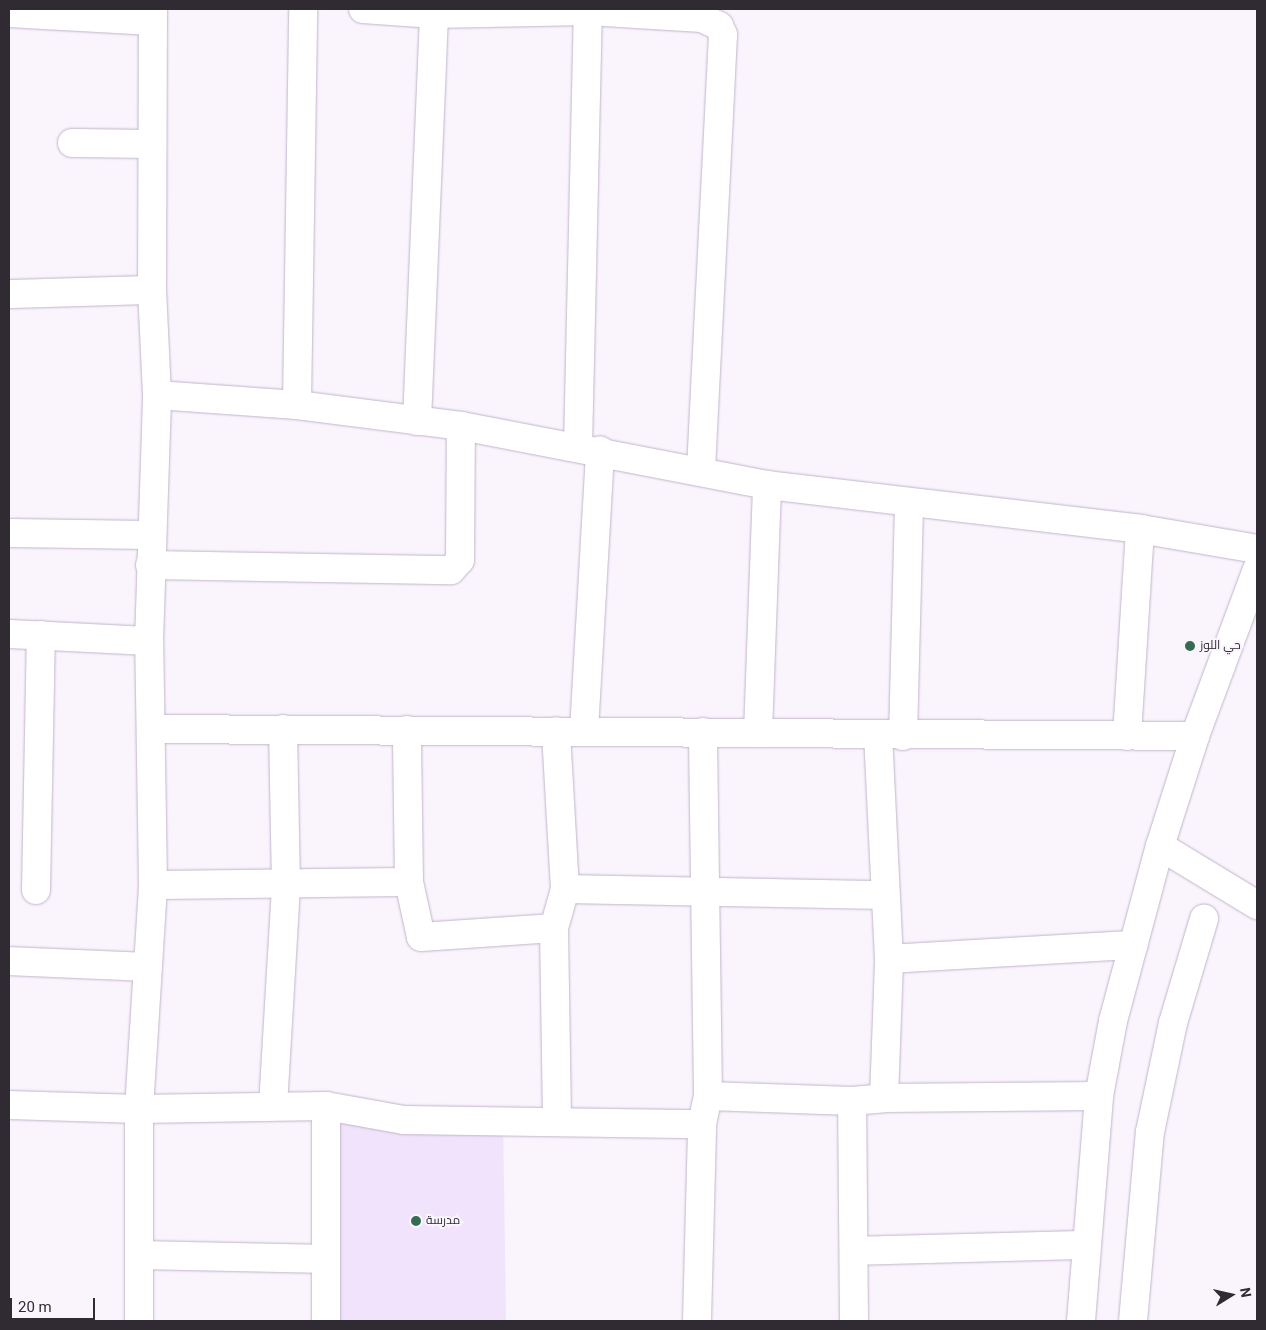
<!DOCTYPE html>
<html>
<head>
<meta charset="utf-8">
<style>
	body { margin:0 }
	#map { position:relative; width:1266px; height:1330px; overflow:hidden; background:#faf4fd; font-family:Roboto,Cairo,sans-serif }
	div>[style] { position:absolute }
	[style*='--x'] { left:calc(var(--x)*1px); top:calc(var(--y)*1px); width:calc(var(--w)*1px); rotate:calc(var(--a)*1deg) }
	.built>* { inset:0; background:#f1e3fb }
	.roads { filter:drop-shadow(0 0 1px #c1b4ca) drop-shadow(0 0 1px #c1b4ca) }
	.street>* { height:28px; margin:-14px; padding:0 14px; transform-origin:14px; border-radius:14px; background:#fff }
	.secondary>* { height:28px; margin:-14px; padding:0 14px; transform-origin:14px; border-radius:14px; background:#fff }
	.dots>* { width:14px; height:14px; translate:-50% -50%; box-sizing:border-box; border:2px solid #faf4fd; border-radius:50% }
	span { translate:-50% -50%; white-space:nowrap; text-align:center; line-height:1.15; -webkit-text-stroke:4px #faf4fd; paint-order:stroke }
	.poi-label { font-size:12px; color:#302b33 }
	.left { translate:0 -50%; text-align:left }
	.frame { position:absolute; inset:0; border:10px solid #302b33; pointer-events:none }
	.north { position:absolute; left:1206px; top:1270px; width:50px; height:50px; -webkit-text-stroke:4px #faf4fd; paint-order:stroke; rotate:80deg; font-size:14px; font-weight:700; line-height:20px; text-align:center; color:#302b33 }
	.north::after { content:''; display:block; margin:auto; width:18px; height:22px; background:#302b33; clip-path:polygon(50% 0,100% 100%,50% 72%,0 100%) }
	.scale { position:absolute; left:10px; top:1298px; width:85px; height:22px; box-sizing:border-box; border:2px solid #302b33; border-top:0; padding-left:6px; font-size:15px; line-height:18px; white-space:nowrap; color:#302b33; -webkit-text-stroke:4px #faf4fd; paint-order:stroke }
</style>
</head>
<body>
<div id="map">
	<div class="built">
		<i style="clip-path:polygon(326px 1106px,503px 1120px,506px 1321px,328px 1321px)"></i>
	</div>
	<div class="roads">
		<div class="street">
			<i style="--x:363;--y:9;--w:71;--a:4"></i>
			<i style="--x:434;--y:14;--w:154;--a:-1.1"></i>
			<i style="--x:588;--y:11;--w:114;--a:3.5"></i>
			<i style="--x:702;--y:18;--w:19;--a:25"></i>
			<i style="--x:719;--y:26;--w:10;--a:66"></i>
			<i style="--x:723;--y:35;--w:437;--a:92.9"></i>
			<i style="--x:9;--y:13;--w:143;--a:3.2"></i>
			<i style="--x:72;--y:143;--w:80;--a:0.7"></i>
			<i style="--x:9;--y:294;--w:143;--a:-1.6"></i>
			<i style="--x:157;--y:395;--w:140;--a:4.1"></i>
			<i style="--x:297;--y:405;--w:165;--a:7.3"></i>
			<i style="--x:461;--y:426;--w:312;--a:10.9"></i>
			<i style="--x:767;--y:485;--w:376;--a:6.7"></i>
			<i style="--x:1140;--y:529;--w:119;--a:9.7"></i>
			<i style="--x:297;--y:405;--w:396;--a:-89.1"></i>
			<i style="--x:417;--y:421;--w:407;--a:-87.6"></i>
			<i style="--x:578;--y:447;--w:436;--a:-88.7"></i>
			<i style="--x:9;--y:533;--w:142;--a:0.8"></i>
			<i style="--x:150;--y:565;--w:301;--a:1"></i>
			<i style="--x:451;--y:570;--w:13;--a:-48"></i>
			<i style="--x:460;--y:560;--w:134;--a:-89.6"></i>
			<i style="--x:9;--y:634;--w:140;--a:2.9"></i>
			<i style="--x:153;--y:729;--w:1042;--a:0.38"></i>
			<i style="--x:584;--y:731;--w:281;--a:-86.7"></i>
			<i style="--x:758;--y:733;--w:248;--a:-87.9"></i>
			<i style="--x:903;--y:736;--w:234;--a:-88.5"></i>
			<i style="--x:1127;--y:736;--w:207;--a:-86.4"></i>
			<i style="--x:1160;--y:846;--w:114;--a:31.3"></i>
			<i style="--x:409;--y:882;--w:56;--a:77.7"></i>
			<i style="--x:421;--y:937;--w:133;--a:-3.9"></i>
			<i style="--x:554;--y:928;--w:191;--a:89.1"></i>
			<i style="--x:153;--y:885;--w:256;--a:-0.7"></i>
			<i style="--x:409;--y:882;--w:152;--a:-90.8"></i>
			<i style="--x:565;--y:889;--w:318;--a:1.1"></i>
			<i style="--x:36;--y:890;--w:255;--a:-88.9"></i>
			<i style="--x:554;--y:928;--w:41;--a:-74.2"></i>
			<i style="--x:565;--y:889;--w:158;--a:-93.3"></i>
			<i style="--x:889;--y:959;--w:245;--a:-3.3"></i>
			<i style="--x:9;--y:961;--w:137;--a:2.5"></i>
			<i style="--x:708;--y:1096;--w:144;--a:2"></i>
			<i style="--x:884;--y:1098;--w:215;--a:-0.5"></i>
			<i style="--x:9;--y:1105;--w:130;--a:1.8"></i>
			<i style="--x:139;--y:1109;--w:187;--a:-0.9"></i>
			<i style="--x:326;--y:1106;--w:79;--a:10.2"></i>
			<i style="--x:404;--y:1120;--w:298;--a:0.8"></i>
			<i style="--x:273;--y:1106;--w:221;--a:-86.6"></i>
			<i style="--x:286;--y:885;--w:156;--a:-91.1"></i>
			<i style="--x:326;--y:1106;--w:215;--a:90"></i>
			<i style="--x:854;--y:1251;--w:232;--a:-1.5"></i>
			<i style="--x:141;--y:1255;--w:185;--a:1.2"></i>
			<i style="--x:139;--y:1321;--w:212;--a:-90"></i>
			<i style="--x:139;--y:1109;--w:224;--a:-86.4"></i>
			<i style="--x:153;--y:885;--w:244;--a:-90.9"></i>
			<i style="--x:149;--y:641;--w:246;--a:-88.1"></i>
			<i style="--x:157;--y:395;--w:105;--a:-92.7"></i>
			<i style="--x:152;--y:290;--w:281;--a:-89.8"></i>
			<i style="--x:697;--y:1321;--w:197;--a:-88.5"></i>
			<i style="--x:702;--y:1124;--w:29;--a:-78"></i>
			<i style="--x:708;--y:1096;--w:364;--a:-90.8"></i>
			<i style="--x:854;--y:1321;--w:220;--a:-90.5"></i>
			<i style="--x:852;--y:1101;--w:32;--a:-5"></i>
			<i style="--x:884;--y:1098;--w:139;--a:-87.9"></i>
			<i style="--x:889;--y:959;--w:224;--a:-92.8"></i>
			<i style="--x:1133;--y:1321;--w:190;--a:-84.9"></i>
			<i style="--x:1150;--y:1132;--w:111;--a:-78.1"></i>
			<i style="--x:1173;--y:1023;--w:109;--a:-73.4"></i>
		</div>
		<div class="secondary">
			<i style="--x:1081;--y:1321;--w:226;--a:-85.4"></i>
			<i style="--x:1099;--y:1096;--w:76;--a:-79.4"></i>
			<i style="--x:1113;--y:1021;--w:181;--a:-75"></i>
			<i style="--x:1160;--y:846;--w:115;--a:-72.3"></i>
			<i style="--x:1195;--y:736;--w:178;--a:-69.6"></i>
		</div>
	</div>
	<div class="dots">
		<i style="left:1190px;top:646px;background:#346b52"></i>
		<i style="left:416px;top:1221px;background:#346b52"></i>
	</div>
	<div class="poi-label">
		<span class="left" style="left:1200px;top:646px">حي اللوز</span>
		<span class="left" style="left:426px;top:1221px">مدرسة</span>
	</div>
	<div class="frame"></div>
	<div class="north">N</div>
	<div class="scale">20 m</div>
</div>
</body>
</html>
